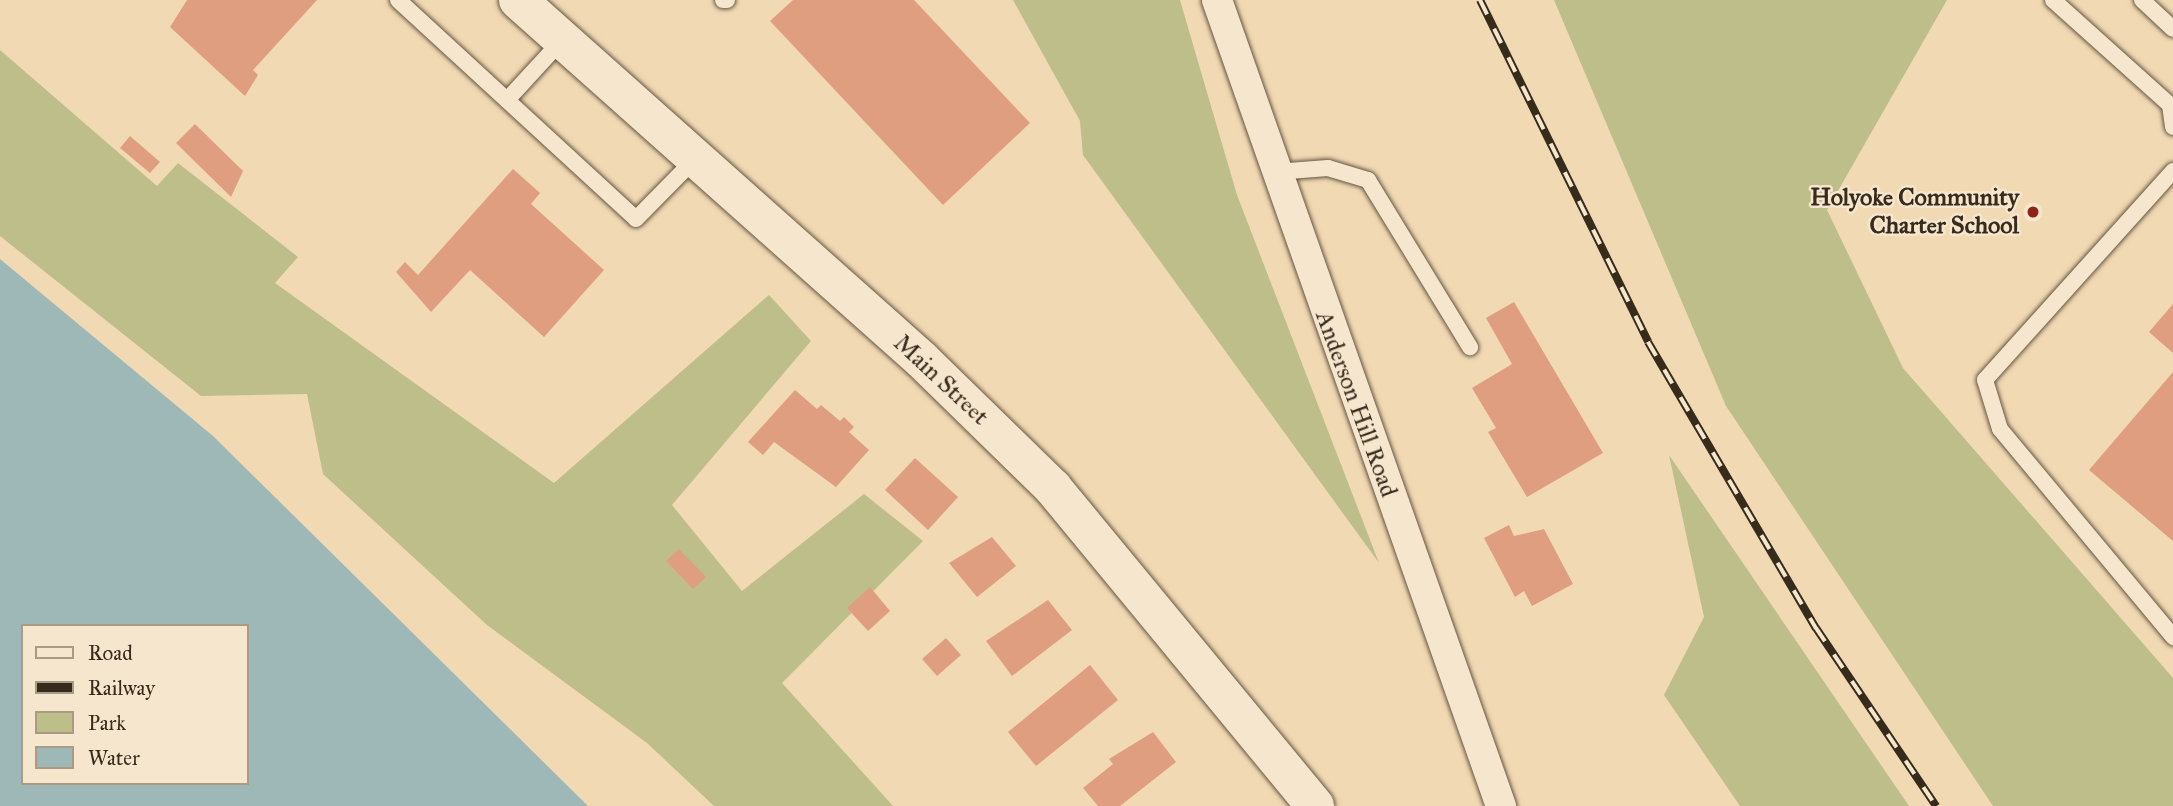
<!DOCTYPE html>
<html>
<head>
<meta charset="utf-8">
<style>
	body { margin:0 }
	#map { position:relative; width:2173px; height:806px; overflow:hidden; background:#f1d9b3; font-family:"IM FELL Great Primer",serif }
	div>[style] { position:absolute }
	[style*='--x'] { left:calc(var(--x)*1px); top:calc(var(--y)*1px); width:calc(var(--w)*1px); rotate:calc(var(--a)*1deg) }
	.green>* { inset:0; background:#bebe8a }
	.water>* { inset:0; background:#9eb8b7 }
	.building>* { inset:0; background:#e09e80 }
	.roads { filter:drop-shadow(0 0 2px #665642) drop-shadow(0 0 2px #665642) }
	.lane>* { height:16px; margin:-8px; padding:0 8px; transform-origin:8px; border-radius:8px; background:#f6e6ce }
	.street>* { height:30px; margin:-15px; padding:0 15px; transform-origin:15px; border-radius:15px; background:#f6e6ce }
	.secondary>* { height:38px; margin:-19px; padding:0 19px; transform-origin:19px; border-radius:19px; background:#f6e6ce }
	.rail>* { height:8px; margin-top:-4px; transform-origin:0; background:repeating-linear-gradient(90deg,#f6e6ce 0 16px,#372b1c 0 32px); box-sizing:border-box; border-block:2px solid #372b1c }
	.dots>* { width:19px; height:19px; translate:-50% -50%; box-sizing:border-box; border:4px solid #f6e6ce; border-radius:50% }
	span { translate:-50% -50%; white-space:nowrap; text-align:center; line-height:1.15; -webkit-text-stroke:5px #f6e6ce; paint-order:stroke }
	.poi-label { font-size:24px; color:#372b1c; font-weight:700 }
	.right { translate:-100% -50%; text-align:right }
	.street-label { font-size:24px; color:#372b1c }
	.legend { position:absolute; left:21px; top:624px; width:228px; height:161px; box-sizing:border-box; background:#f6e6ce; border:2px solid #aa9b87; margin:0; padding:9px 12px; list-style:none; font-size:21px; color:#372b1c }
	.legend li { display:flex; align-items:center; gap:14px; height:35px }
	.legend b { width:35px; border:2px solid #aa9b87 }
</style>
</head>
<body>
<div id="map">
	<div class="green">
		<i style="clip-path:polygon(1013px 0,1180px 0,1237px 195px,1379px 563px,1083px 155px,1080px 121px)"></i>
		<i style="clip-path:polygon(1554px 0,1947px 0,1827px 210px,1903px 368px,2173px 678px,2173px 806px,1993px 806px,1726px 406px)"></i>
		<i style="clip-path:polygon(0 50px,157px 186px,178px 163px,298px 257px,275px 283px,554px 483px,769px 295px,811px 341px,672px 505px,742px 591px,864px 494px,923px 541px,782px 683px,893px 806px,714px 806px,647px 743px,487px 625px,323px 474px,307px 394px,201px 396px,0 236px)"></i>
		<i style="clip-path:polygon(1669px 455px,1909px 806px,1740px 806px,1664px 695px,1704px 617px)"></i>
	</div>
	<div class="water">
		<i style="clip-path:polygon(evenodd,0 259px,213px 436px,588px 806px,0 806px,0 259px,23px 626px,247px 626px,247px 783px,23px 783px,23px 626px)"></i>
	</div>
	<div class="building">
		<i style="clip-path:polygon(187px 0,317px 0,253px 70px,258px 75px,245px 96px,170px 27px)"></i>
		<i style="clip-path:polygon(793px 0,914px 0,1030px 123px,943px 205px,770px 21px)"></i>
		<i style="clip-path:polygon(195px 124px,243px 171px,231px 197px,176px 143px)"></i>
		<i style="clip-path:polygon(130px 136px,160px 162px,150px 173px,120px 148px)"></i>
		<i style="clip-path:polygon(513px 169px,540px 193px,531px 204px,604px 270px,544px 337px,470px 270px,431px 312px,396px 272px,405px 262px,418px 275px)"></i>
		<i style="clip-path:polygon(1514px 302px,1603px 453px,1527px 497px,1488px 432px,1496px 428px,1472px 388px,1512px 364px,1486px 318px)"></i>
		<i style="clip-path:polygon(2173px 304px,2173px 353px,2149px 332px)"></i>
		<i style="clip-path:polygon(2173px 372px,2173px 541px,2089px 470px)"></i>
		<i style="clip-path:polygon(795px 390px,817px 409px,821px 405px,840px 421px,844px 417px,854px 427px,849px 432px,869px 450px,836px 487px,774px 442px,763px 455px,748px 442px)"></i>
		<i style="clip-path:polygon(915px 458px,958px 497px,928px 530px,885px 490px)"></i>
		<i style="clip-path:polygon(1509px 525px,1514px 536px,1544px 529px,1573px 584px,1532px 606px,1524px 591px,1515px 597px,1484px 538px)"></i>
		<i style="clip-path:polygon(992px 537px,1016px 566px,977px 597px,949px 563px)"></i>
		<i style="clip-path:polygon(679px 549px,706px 577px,693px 589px,666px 561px)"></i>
		<i style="clip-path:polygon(870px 587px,890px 611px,868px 631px,847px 608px)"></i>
		<i style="clip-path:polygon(1048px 600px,1072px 630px,1012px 676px,986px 641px)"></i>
		<i style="clip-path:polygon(946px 638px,961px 655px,937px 676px,922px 659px)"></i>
		<i style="clip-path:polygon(1090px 665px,1118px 700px,1036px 766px,1008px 732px)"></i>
		<i style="clip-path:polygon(1153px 732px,1176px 762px,1120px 806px,1098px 806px,1083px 788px,1113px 764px,1109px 759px)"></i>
	</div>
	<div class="roads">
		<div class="lane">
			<i style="--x:398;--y:0;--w:323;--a:42.6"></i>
			<i style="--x:636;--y:219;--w:84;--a:-45.5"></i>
			<i style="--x:723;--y:0;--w:4;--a:0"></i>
			<i style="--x:2053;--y:0;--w:157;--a:41.9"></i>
			<i style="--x:2170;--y:105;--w:22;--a:82"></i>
			<i style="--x:2142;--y:0;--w:42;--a:43.1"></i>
			<i style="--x:507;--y:100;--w:83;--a:-47.4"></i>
			<i style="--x:2173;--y:171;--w:281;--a:132"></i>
			<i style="--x:1985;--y:380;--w:51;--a:73"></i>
			<i style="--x:2000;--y:429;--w:271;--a:50.2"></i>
			<i style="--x:1275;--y:172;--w:53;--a:-4.3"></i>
			<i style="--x:1328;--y:168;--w:42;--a:16.7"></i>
			<i style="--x:1368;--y:180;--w:196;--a:58.6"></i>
		</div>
		<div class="street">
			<i style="--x:1217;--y:0;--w:855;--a:70.59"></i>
		</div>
		<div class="secondary">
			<i style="--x:518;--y:0;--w:541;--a:41.7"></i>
			<i style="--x:922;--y:360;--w:183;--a:44.3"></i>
			<i style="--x:1053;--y:488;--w:412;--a:50.5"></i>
		</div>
	</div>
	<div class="rail">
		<i style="--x:1480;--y:0;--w:381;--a:63.8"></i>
		<i style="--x:1648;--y:342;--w:332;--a:59.6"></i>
		<i style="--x:1816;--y:628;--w:215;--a:56"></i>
	</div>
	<div class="dots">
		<i style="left:2033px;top:212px;background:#8f2418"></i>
	</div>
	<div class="poi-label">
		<span class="right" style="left:2019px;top:212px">Holyoke Community<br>Charter School</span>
	</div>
	<div class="street-label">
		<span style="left:941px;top:380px;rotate:43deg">Main Street</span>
		<span style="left:1356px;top:404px;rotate:70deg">Anderson Hill Road</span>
	</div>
	<ul class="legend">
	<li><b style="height:9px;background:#f6e6ce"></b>Road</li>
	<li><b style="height:9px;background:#372b1c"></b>Railway</li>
	<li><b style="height:19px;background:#bebe8a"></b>Park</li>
	<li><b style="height:19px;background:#9eb8b7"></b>Water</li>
	</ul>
</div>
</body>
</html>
